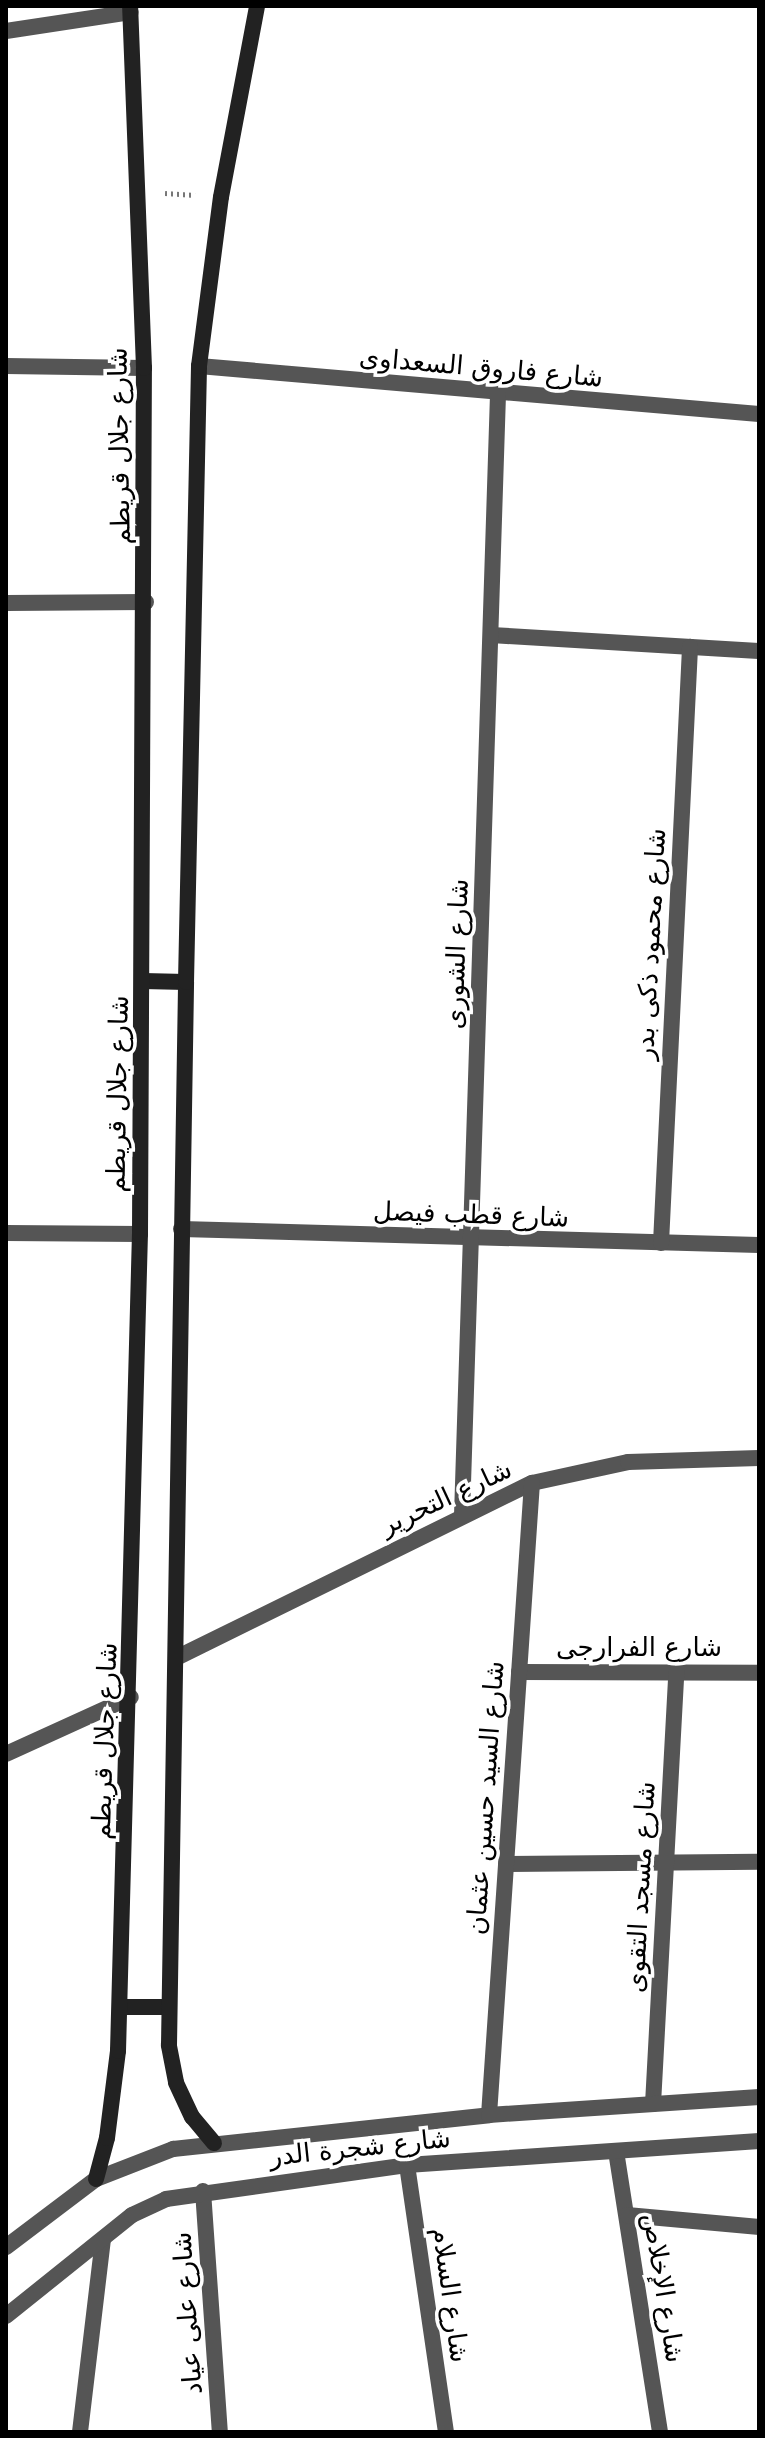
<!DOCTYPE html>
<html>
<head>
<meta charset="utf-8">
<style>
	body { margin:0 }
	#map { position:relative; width:765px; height:2438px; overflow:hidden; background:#fff; font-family:"DejaVu Sans","Noto Sans Arabic",sans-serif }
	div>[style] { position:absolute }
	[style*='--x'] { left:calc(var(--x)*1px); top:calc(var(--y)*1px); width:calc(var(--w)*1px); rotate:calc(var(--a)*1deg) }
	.path>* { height:5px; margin-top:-2.5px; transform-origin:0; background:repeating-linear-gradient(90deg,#777 0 2px,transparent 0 6px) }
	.service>* { height:16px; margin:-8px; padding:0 8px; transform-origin:8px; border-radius:8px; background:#555 }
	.minor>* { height:16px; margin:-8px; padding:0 8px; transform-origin:8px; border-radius:8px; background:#555 }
	.tertiary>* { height:16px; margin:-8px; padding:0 8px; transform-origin:8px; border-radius:8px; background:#555 }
	.secondary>* { height:16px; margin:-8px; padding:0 8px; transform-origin:8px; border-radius:8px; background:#222 }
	span { translate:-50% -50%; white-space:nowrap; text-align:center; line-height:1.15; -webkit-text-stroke:7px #fff; paint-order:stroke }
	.street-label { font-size:26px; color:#000 }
	.frame { position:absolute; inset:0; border:8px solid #000; pointer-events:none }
</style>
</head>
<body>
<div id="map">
	<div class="path">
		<i style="--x:165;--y:193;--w:30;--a:4"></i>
	</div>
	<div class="service">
		<i style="--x:6;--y:31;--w:126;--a:-8.6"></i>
	</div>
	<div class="minor">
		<i style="--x:6;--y:366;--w:138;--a:0.8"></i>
		<i style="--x:199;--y:366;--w:562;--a:4.9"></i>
		<i style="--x:6;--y:603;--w:140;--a:-0.4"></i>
		<i style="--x:491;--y:635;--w:268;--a:3.4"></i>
		<i style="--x:181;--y:1229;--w:578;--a:1.59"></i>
		<i style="--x:6;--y:1233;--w:134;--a:0.4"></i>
		<i style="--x:661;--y:1243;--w:597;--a:-87.21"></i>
		<i style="--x:462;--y:1515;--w:1120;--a:-88.16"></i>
		<i style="--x:176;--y:1658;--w:397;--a:-26.2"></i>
		<i style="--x:532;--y:1483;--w:98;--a:-12.3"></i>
		<i style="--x:628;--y:1462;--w:131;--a:-1.7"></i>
		<i style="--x:519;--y:1672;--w:240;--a:0.2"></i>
		<i style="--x:6;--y:1754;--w:137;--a:-24.5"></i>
		<i style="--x:506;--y:1864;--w:253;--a:-0.5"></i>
		<i style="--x:653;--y:2104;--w:432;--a:-86.9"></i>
		<i style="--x:489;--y:2115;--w:633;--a:-86.11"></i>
		<i style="--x:616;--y:2151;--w:284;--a:81.1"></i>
		<i style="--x:407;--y:2165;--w:270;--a:81.7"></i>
		<i style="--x:203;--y:2191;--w:242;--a:86"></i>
		<i style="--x:627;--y:2215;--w:133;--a:5.2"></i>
		<i style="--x:80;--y:2432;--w:193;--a:-83.2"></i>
	</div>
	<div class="tertiary">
		<i style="--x:6;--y:2247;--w:113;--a:-37.1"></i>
		<i style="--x:96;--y:2179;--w:83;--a:-21.3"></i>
		<i style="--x:173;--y:2149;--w:318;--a:-6.1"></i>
		<i style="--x:489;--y:2115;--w:271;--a:-3.8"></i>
		<i style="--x:6;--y:2316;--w:161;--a:-38.7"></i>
		<i style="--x:132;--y:2215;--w:38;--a:-25"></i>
		<i style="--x:166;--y:2199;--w:243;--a:-8"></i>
		<i style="--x:407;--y:2165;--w:353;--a:-3.9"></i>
	</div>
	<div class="secondary">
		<i style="--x:143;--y:981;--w:43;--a:1.3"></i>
		<i style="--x:120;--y:2007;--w:49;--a:0"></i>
		<i style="--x:214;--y:2143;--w:34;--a:-130"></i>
		<i style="--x:192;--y:2117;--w:38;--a:-115"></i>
		<i style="--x:176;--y:2082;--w:38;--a:-101"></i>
		<i style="--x:169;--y:2045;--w:1063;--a:-89.08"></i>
		<i style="--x:186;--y:982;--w:616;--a:-88.79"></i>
		<i style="--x:199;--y:366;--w:170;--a:-82.6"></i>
		<i style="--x:221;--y:197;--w:194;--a:-79.3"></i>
		<i style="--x:96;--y:2179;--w:42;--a:-75"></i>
		<i style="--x:107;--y:2138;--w:88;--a:-82.8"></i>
		<i style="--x:118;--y:2051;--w:817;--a:-88.46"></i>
		<i style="--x:140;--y:1234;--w:866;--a:-89.74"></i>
		<i style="--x:144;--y:368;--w:362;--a:-92.2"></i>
	</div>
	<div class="street-label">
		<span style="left:481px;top:368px;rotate:5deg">شارع فاروق السعداوى</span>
		<span style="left:120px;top:446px;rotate:-91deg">شارع جلال قريطم</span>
		<span style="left:651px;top:944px;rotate:-87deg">شارع محمود ذكى بدر</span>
		<span style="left:457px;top:954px;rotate:-88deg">شارع الشورى</span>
		<span style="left:118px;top:1094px;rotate:-89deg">شارع جلال قريطم</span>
		<span style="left:471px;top:1215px;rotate:2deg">شارع قطب فيصل</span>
		<span style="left:446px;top:1498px;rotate:-25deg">شارع التحرير</span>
		<span style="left:639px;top:1648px">شارع الفرارجى</span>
		<span style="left:105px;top:1741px;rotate:-88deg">شارع جلال قريطم</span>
		<span style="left:486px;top:1798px;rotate:-86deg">شارع السيد حسين عثمان</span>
		<span style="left:641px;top:1887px;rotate:-87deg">شارع مسجد التقوى</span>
		<span style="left:360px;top:2148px;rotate:-6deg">شارع شجرة الدر</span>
		<span style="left:663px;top:2288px;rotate:81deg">شارع الإخلاص</span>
		<span style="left:450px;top:2295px;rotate:82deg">شارع السلام</span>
		<span style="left:188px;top:2313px;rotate:-94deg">شارع على عياد</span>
	</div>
	<div class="frame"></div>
</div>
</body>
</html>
